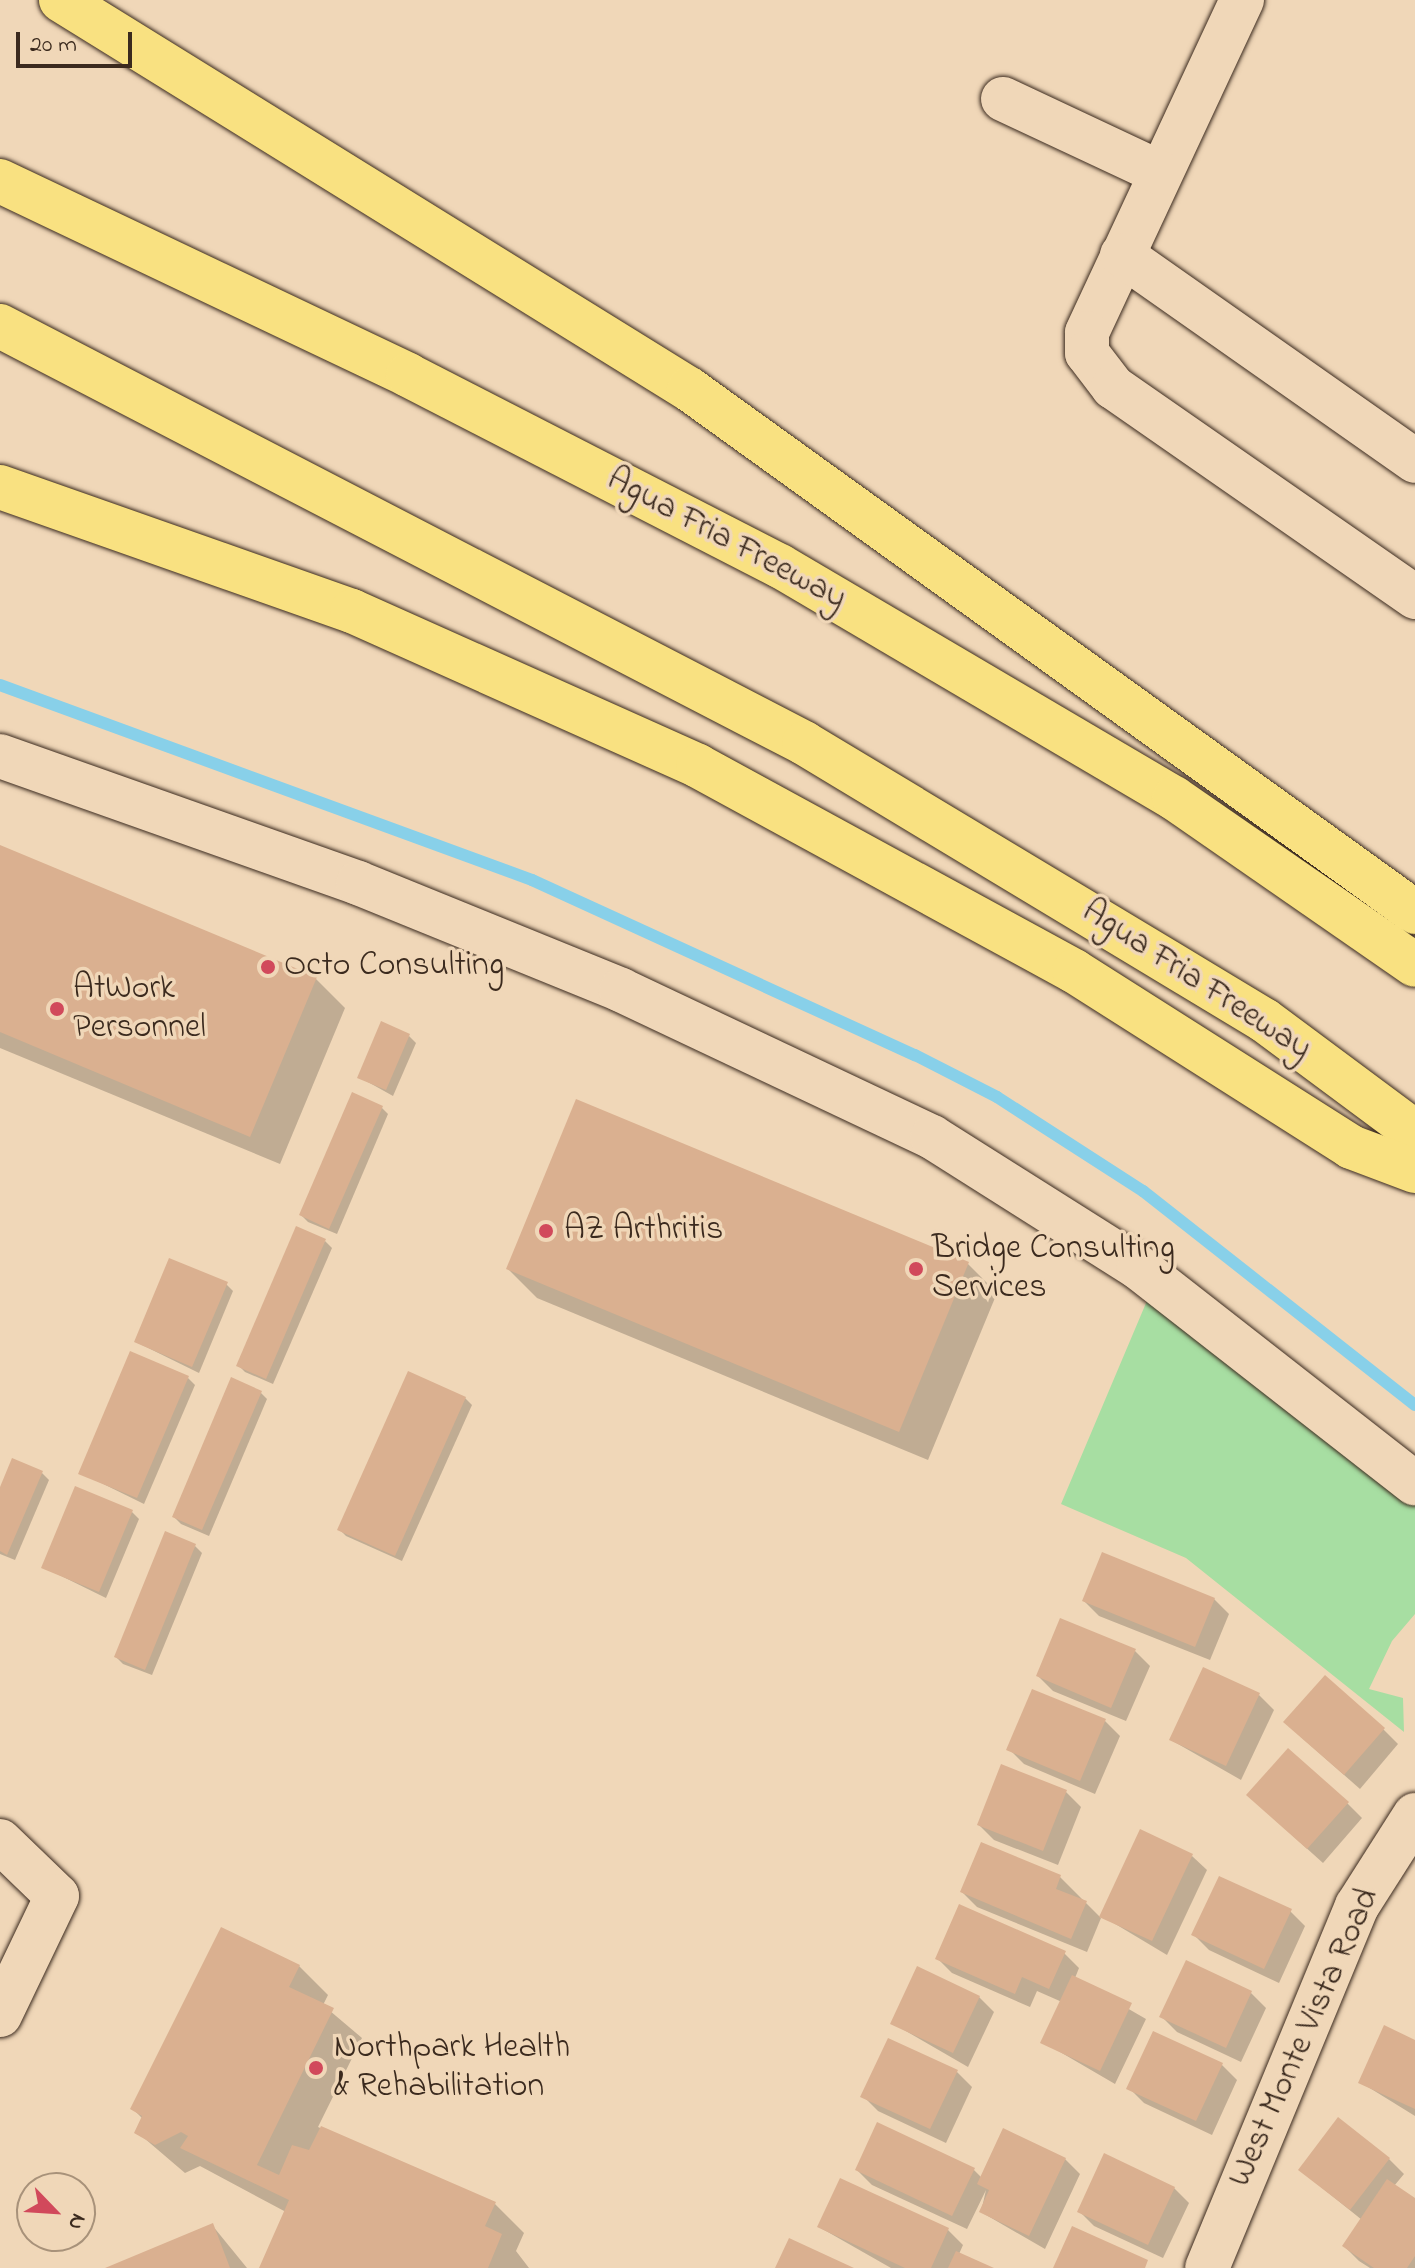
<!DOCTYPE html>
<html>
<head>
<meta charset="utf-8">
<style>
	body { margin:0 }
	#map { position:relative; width:1415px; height:2268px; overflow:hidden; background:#f0d7b8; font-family:"Indie Flower",sans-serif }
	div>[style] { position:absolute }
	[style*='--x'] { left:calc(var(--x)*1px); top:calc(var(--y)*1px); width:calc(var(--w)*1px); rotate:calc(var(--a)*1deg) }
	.green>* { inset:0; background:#a7dea2 }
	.shadow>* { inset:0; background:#0003 }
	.stream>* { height:12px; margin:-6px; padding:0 6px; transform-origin:6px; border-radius:6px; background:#88d0e9 }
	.building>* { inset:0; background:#dab090 }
	.roads { filter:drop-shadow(0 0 2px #3b2a1e) drop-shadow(0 0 2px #3b2a1e) }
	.minor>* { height:44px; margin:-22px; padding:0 22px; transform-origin:22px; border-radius:22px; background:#f0d7b8 }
	.highway>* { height:44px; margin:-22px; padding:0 22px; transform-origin:22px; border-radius:22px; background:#f9e181 }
	.dots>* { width:22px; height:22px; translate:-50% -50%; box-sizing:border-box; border:4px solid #f0d7b8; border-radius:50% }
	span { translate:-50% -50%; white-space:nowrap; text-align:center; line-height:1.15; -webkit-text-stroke:7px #f0d7b8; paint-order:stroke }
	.street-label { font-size:34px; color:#3b2a1e }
	.poi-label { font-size:34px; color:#3b2a1e }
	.left { translate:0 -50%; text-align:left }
	.north { position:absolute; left:16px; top:2172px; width:80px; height:80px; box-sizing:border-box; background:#f0d7b8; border:2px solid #a8927a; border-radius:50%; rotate:115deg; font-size:22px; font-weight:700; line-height:32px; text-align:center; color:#3b2a1e }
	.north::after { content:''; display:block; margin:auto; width:28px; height:36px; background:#d1495b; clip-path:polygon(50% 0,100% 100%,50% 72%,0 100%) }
	.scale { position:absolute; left:16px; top:32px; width:116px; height:36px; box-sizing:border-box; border:4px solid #3b2a1e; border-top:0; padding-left:10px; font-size:24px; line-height:28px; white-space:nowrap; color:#3b2a1e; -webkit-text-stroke:6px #f0d7b8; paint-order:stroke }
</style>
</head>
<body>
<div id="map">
	<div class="green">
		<i style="clip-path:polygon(1149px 1296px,1415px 1502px,1415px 1614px,1392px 1641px,1369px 1689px,1403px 1698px,1404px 1732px,1186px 1558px,1061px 1504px)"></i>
	</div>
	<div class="shadow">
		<i style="clip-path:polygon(0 847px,316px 979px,345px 1008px,280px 1164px,0 1048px)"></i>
		<i style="clip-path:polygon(409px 1036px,416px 1043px,393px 1096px,359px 1077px)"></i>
		<i style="clip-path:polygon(381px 1107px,388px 1114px,337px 1234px,308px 1222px,301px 1215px)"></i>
		<i style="clip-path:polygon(325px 1241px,332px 1248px,273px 1384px,245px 1372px,238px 1365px)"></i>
		<i style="clip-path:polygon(968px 1264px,997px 1293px,928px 1460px,537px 1298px,508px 1269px)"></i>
		<i style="clip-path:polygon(226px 1284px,233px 1291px,199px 1373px,136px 1342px)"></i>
		<i style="clip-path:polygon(188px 1378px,195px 1385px,144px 1504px,81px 1473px)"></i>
		<i style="clip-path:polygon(260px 1392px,267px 1399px,209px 1536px,181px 1524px,174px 1517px)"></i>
		<i style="clip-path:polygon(465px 1398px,472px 1405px,402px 1561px,346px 1536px,339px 1529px)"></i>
		<i style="clip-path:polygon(42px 1473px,49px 1480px,15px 1560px,0 1554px,0 1492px)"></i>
		<i style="clip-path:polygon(132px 1512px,139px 1519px,106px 1598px,43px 1567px)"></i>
		<i style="clip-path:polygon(195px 1546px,202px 1553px,152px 1675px,123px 1664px,116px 1657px)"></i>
		<i style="clip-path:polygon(1214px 1599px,1229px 1614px,1210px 1660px,1099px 1616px,1084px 1601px)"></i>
		<i style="clip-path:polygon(1135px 1651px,1150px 1666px,1126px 1721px,1053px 1691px,1038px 1676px)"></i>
		<i style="clip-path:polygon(1259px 1695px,1274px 1710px,1241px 1780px,1171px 1740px)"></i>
		<i style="clip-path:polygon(1105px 1721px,1120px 1736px,1095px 1794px,1024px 1764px,1009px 1749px)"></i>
		<i style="clip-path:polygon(1383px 1729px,1398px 1744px,1360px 1789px,1301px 1737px)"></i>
		<i style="clip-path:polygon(1066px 1792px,1081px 1807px,1058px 1865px,994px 1840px,979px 1825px)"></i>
		<i style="clip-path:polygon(1347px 1803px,1362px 1818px,1323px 1863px,1263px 1809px)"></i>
		<i style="clip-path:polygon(982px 1844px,1060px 1877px,1101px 1918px,1087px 1952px,977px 1907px,962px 1892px)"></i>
		<i style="clip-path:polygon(1192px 1856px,1207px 1870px,1167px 1955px,1102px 1916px)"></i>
		<i style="clip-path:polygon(1290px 1911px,1305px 1926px,1279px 1983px,1209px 1950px,1194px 1935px)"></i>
		<i style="clip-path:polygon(1064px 1953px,1079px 1968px,1075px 1978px,1146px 2019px,1115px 2084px,1043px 2042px,1062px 2002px,1037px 1991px,1030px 2007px,952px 1973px,937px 1958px)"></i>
		<i style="clip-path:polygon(299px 1966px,328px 1995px,323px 2005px,362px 2038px,318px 2127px,495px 2204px,524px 2233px,516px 2251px,529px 2268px,261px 2268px,286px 2212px,200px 2166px,185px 2173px,137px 2132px,143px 2119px,132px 2108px)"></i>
		<i style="clip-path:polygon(1251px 1993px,1266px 2008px,1241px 2062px,1177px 2032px,1162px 2017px)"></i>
		<i style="clip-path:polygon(979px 1997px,994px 2012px,968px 2067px,892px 2023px)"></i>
		<i style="clip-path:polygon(1154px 2033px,1222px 2065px,1237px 2080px,1212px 2135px,1144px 2103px,1129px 2088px)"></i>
		<i style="clip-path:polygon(1415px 2042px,1415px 2116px,1360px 2082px)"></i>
		<i style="clip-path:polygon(957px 2072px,972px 2087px,946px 2143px,878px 2111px,863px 2096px)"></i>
		<i style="clip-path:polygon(1065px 2159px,1080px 2174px,1045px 2249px,981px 2212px,986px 2190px,967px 2229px,872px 2185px,857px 2170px,973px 2169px,982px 2178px)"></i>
		<i style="clip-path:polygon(1389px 2159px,1404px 2174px,1394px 2186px,1415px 2201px,1415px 2268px,1370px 2268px,1359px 2261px,1344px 2246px,1362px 2220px,1300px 2170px)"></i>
		<i style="clip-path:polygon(1174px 2188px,1189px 2203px,1163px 2258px,1094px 2226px,1079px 2211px)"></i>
		<i style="clip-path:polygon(212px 2225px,247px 2268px,110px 2268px)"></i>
		<i style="clip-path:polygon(819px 2227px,948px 2230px,963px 2245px,959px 2254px,989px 2268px,891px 2268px)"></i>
	</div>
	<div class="stream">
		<i style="--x:0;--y:685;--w:567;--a:20.13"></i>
		<i style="--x:532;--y:880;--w:421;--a:24.6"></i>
		<i style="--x:915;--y:1055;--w:92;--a:27.1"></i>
		<i style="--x:997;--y:1097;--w:174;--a:32.8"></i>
		<i style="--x:1143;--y:1191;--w:346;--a:38.2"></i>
	</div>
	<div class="building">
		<i style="clip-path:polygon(0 845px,317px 977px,250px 1137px,0 1032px)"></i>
		<i style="clip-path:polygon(381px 1021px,410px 1034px,386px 1090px,357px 1078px)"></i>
		<i style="clip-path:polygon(352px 1092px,383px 1106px,329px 1229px,299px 1215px)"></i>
		<i style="clip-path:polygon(576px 1099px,969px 1262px,899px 1432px,506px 1269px)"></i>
		<i style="clip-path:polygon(296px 1226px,326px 1239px,266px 1379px,236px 1366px)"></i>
		<i style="clip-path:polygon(169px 1258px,228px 1282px,192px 1367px,134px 1342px)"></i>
		<i style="clip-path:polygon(130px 1351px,189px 1376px,137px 1498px,78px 1474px)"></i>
		<i style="clip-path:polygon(408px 1371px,466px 1397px,395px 1556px,337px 1530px)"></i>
		<i style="clip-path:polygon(231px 1377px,262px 1391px,202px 1530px,172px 1517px)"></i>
		<i style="clip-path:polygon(12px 1458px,43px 1471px,7px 1555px,0 1551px,0 1487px)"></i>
		<i style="clip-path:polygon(75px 1486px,133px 1510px,99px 1592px,41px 1568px)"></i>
		<i style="clip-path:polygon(165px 1531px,196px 1544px,145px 1670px,114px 1657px)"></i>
		<i style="clip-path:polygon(1102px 1552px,1215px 1598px,1195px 1647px,1082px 1601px)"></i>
		<i style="clip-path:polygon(1060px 1618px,1136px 1649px,1111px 1708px,1036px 1676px)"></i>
		<i style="clip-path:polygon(1203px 1667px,1260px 1693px,1226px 1766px,1169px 1740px)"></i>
		<i style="clip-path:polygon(1325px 1675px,1385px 1728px,1344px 1775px,1283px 1722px)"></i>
		<i style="clip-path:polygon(1032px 1689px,1106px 1719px,1080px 1781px,1006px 1750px)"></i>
		<i style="clip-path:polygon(1288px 1748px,1349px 1802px,1307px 1849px,1246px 1795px)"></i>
		<i style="clip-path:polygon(1001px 1764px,1067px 1790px,1043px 1851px,977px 1825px)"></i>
		<i style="clip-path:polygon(1140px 1829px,1193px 1854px,1152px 1941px,1099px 1917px)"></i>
		<i style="clip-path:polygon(981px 1842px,1061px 1875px,1056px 1889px,1087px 1901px,1071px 1939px,960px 1892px)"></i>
		<i style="clip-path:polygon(1219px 1876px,1292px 1909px,1264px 1969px,1191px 1935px)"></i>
		<i style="clip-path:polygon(959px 1904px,1066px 1951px,1049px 1989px,1022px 1977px,1015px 1994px,935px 1959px)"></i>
		<i style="clip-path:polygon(221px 1927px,300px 1965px,289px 1987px,334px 2008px,257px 2165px,279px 2175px,292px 2145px,309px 2150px,321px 2126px,496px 2202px,485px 2226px,502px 2234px,488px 2268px,259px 2268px,289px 2200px,180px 2148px,188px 2136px,181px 2132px,155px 2145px,134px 2133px,142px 2116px,130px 2109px)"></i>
		<i style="clip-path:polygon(1186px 1960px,1252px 1991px,1226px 2048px,1159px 2017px)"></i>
		<i style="clip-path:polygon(917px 1966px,980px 1996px,953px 2053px,890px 2024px)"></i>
		<i style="clip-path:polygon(1072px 1975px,1132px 2003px,1100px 2071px,1040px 2043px)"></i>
		<i style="clip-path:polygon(1384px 2025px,1415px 2040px,1415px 2109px,1358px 2083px)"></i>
		<i style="clip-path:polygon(1153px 2031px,1223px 2063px,1196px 2121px,1126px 2089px)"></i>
		<i style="clip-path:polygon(888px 2038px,958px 2070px,930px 2129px,860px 2097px)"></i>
		<i style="clip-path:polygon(1338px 2117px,1390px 2158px,1350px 2210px,1298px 2170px)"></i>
		<i style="clip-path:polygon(877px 2122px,975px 2168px,952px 2216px,855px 2170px)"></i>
		<i style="clip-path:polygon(1003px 2128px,1066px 2158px,1029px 2236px,979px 2212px,989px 2190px,977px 2184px)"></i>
		<i style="clip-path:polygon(1104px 2153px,1175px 2187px,1148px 2245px,1077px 2212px)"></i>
		<i style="clip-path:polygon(840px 2178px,949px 2228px,931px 2268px,905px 2268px,817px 2227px)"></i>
		<i style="clip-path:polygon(1387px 2179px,1415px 2198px,1415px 2256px,1407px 2268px,1374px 2268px,1342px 2246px)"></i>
		<i style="clip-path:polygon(213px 2223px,230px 2268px,105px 2268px)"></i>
		<i style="clip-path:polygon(1072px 2226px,1148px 2260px,1145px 2268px,1053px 2268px)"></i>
		<i style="clip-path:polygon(789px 2238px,854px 2268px,775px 2268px)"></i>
		<i style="clip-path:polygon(956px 2251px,994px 2268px,948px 2268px)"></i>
	</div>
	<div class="roads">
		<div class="minor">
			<i style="--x:1242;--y:0;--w:367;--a:115"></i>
			<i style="--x:1087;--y:333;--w:20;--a:90"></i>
			<i style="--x:1087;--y:353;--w:43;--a:52.6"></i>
			<i style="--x:1113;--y:387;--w:368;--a:34.8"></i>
			<i style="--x:1003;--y:99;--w:174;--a:25.1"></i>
			<i style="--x:1122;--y:255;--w:358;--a:35.1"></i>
			<i style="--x:0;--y:756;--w:380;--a:19.5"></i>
			<i style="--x:358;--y:883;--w:284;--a:22.1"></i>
			<i style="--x:621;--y:990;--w:344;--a:25.3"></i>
			<i style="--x:932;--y:1137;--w:245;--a:32.3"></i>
			<i style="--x:1139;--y:1268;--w:350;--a:38"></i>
			<i style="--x:0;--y:1841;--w:79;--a:44"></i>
			<i style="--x:57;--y:1896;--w:132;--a:115.6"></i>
			<i style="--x:1207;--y:2268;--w:392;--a:-67.5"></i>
			<i style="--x:1357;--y:1906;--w:108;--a:-57.5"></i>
		</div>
		<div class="highway">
			<i style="--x:61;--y:0;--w:739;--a:31.78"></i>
			<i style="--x:689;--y:389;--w:895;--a:35.77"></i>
			<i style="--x:0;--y:181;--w:452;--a:25.4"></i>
			<i style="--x:408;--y:375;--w:418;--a:27.2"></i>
			<i style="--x:780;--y:566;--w:457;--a:30.5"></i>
			<i style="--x:1174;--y:798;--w:293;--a:34.7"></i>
			<i style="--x:0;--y:326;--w:906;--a:27.41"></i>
			<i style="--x:804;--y:743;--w:537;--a:31.06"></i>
			<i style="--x:1264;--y:1020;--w:188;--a:36.6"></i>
			<i style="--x:0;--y:487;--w:373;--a:19.4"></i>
			<i style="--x:352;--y:611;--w:379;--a:24.1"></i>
			<i style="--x:698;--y:766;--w:428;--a:28.6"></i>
			<i style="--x:1074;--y:971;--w:328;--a:32.4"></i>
			<i style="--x:1351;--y:1147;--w:68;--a:20.6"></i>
		</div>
	</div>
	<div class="dots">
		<i style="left:268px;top:967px;background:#d1495b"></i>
		<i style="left:57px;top:1009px;background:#d1495b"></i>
		<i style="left:546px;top:1231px;background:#d1495b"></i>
		<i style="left:916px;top:1269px;background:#d1495b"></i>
		<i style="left:316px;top:2068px;background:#d1495b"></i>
	</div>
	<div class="street-label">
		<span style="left:726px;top:540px;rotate:28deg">Agua Fria Freeway</span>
		<span style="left:1196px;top:981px;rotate:33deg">Agua Fria Freeway</span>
		<span style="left:1305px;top:2038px;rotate:-66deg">West Monte Vista Road</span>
	</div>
	<div class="poi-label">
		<span class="left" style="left:284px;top:967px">Octo Consulting</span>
		<span class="left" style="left:73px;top:1009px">AtWork<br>Personnel</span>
		<span class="left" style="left:564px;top:1231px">AZ Arthritis</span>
		<span class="left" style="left:932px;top:1269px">Bridge Consulting<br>Services</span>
		<span class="left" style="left:334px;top:2068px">Northpark Health<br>&amp; Rehabilitation</span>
	</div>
	<div class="north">N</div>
	<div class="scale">20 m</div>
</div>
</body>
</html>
